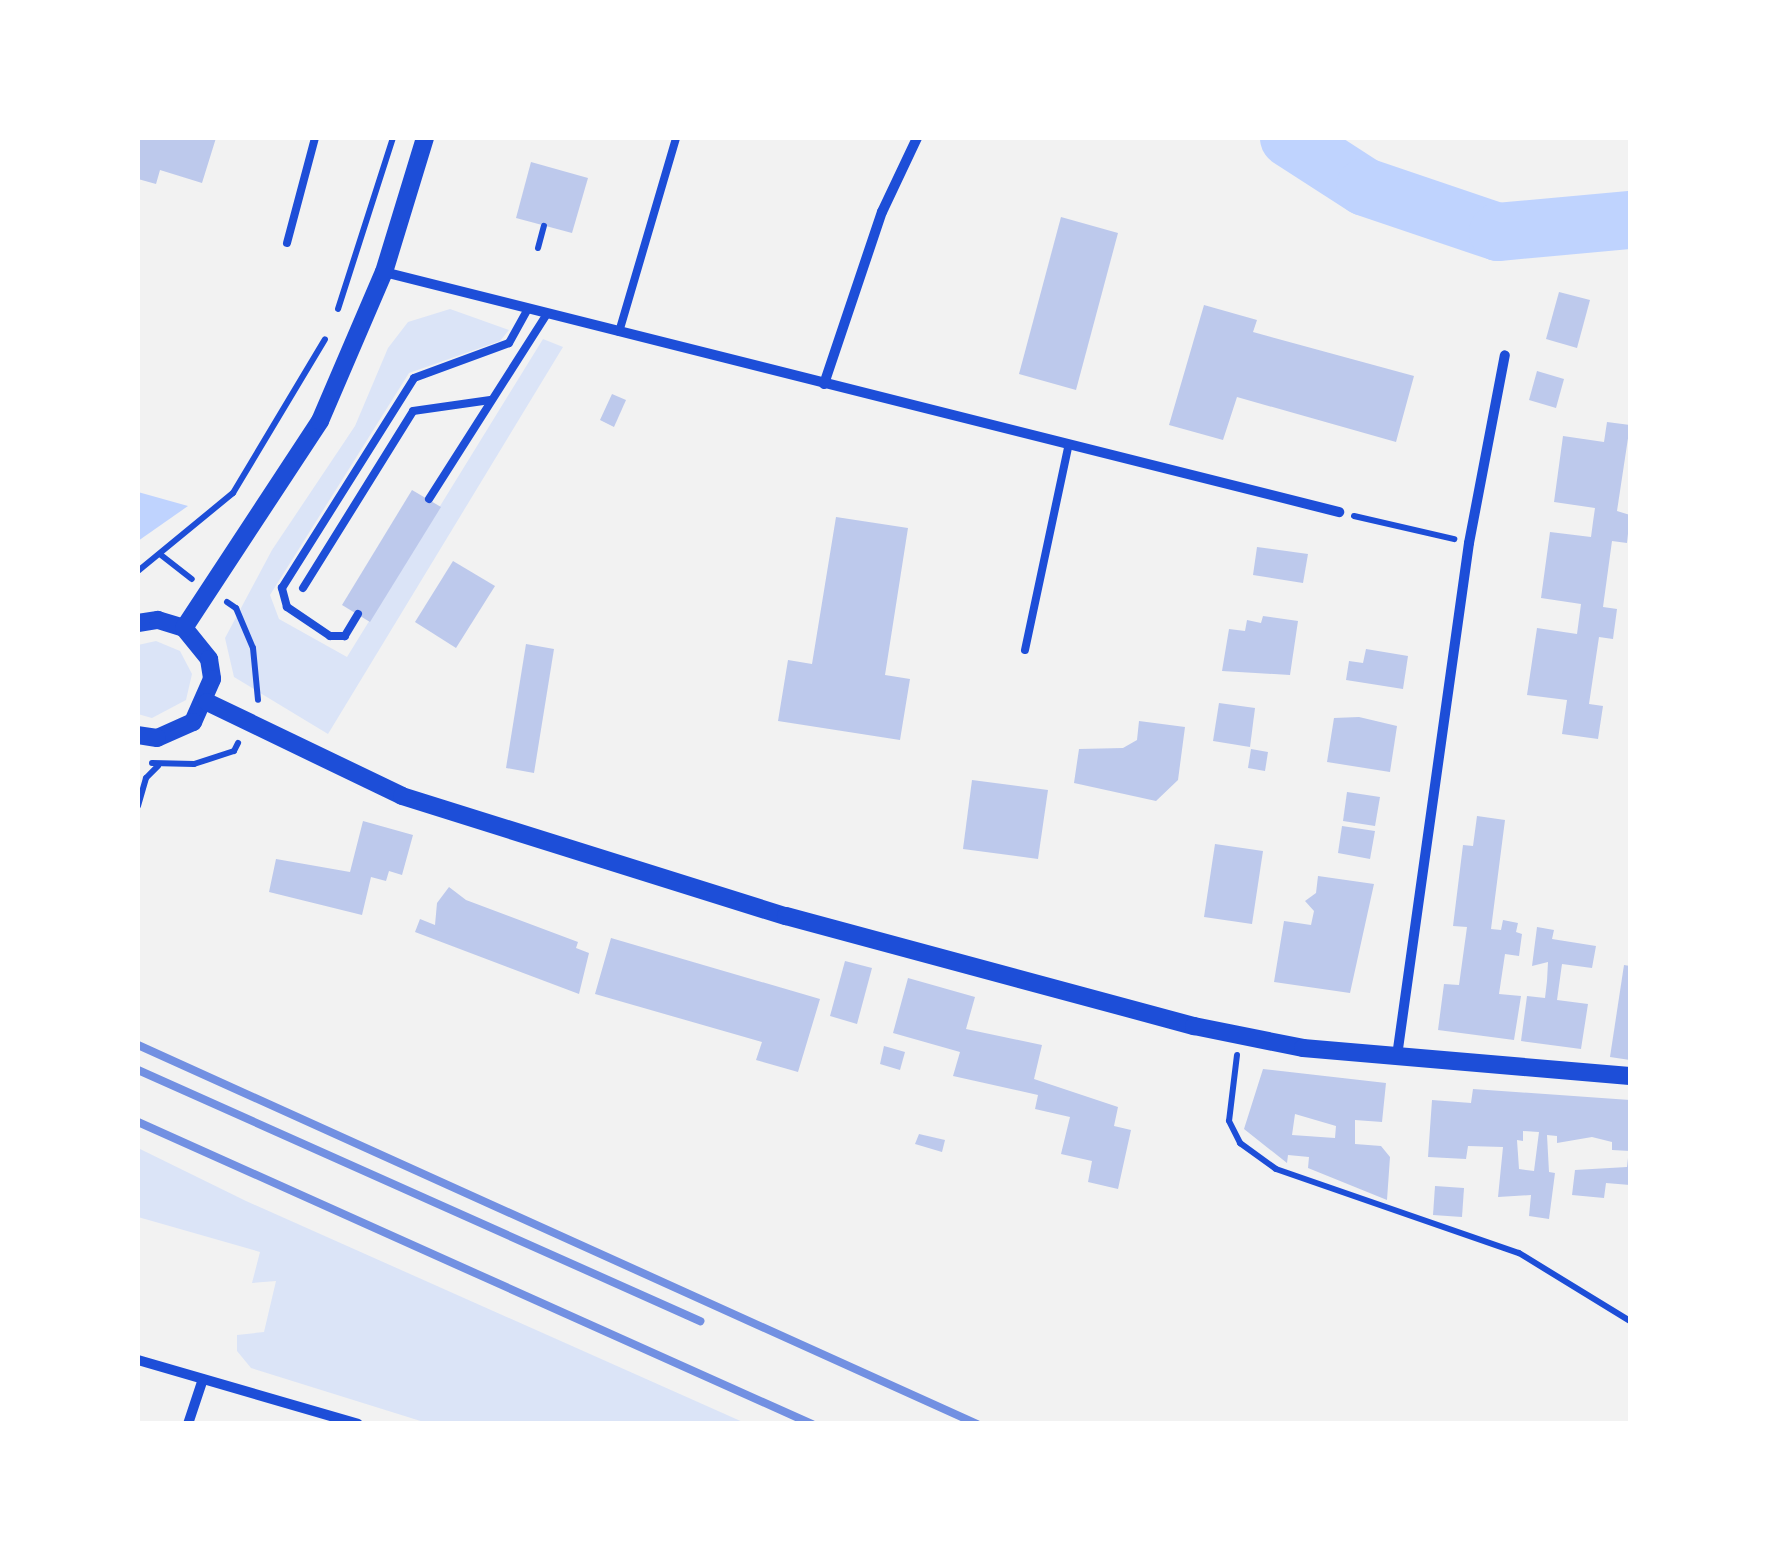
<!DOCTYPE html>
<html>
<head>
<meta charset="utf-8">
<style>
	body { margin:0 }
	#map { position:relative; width:1768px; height:1561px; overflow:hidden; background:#f2f2f2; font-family:"DM Sans",sans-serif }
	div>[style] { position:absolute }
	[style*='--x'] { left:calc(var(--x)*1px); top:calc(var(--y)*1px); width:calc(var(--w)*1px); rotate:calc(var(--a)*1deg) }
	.green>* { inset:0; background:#dbe4f7 }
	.water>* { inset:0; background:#bfd3fe }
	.river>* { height:58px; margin:-29px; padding:0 29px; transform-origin:29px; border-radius:29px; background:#bfd3fe }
	.building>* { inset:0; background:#bdc9ec }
	.path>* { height:6px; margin:-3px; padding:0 3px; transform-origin:3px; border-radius:3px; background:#1d4ed8 }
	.service>* { height:8px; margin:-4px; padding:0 4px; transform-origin:4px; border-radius:4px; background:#1d4ed8 }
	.minor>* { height:10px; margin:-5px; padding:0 5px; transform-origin:5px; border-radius:5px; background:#1d4ed8 }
	.tertiary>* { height:18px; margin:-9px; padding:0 9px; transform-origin:9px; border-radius:9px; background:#1d4ed8 }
	.rail>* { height:8px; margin:-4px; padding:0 4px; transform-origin:4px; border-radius:4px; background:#7290e2 }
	span { translate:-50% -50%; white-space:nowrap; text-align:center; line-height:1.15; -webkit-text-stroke:10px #fff; paint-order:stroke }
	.frame { position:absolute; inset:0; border:140px solid #fff; pointer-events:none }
</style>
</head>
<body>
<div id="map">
	<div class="green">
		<i style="clip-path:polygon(450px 309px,509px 330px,500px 341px,409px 373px,270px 595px,279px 619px,347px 657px,543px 339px,563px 347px,328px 734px,234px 677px,225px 638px,272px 550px,355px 426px,388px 348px,408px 322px)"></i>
		<i style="clip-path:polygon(156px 641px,180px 651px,192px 674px,186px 700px,152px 718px,138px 714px,138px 645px)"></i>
		<i style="clip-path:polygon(138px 1148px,246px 1201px,745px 1423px,427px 1423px,251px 1368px,237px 1351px,237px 1335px,264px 1332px,276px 1281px,252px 1283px,260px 1252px,138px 1217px)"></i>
	</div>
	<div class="water">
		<i style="clip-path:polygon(138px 492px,188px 506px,138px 541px)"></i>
	</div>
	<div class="river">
		<i style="--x:1289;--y:138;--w:90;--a:32.8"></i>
		<i style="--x:1365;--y:187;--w:140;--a:18.7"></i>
		<i style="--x:1498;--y:232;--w:133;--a:-5.2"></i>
	</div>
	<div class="building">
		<i style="clip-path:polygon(138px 138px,216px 138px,202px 183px,160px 170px,156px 184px,138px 179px)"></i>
		<i style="clip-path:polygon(531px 162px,588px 178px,572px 233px,516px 218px)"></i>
		<i style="clip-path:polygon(1061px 217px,1118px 233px,1076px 390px,1019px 374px)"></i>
		<i style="clip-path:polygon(1559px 292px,1590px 300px,1577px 348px,1546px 339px)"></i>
		<i style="clip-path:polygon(1204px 305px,1257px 320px,1253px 332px,1414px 376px,1396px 442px,1237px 397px,1223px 440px,1169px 425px)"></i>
		<i style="clip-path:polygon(1537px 371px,1564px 379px,1556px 408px,1529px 400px)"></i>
		<i style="clip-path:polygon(612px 394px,626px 400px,614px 427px,600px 420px)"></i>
		<i style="clip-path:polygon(1607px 422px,1630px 425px,1617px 511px,1630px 515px,1627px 543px,1612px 541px,1603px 607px,1617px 609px,1613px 639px,1599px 637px,1589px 704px,1603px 706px,1598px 739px,1562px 734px,1567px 700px,1527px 695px,1537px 628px,1577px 634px,1581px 604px,1541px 598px,1550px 532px,1591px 537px,1593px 522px,1595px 508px,1554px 502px,1563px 436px,1604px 442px)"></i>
		<i style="clip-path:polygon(412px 490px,441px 507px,370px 622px,342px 605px)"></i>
		<i style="clip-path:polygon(836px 517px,908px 528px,885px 675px,910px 679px,900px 740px,778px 721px,788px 660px,812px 664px)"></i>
		<i style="clip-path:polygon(1257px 547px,1308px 554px,1303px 583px,1253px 575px)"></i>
		<i style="clip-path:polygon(453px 561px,495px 586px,456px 648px,415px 622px)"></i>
		<i style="clip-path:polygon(1263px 616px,1298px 621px,1290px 675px,1222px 671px,1229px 629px,1245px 631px,1247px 620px,1261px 623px)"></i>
		<i style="clip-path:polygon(526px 644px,554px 649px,534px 773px,506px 768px)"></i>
		<i style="clip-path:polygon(1366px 649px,1408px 656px,1403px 689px,1346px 680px,1349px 661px,1363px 663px)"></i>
		<i style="clip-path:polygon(1219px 703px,1255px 708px,1250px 747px,1213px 741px)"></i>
		<i style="clip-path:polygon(1359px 717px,1397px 726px,1390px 772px,1327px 762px,1334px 718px)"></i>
		<i style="clip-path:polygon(1139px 721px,1185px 727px,1178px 780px,1156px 801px,1074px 783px,1079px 749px,1123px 748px,1137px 740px)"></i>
		<i style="clip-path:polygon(1251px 749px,1268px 752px,1265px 771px,1248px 768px)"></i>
		<i style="clip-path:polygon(972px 780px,1048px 790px,1038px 859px,963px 849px)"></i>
		<i style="clip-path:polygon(1347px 792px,1380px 797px,1375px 826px,1343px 821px)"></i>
		<i style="clip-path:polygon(1477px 816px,1505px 820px,1491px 929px,1501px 930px,1503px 920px,1518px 923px,1516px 932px,1522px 934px,1519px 956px,1505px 954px,1499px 994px,1521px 996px,1514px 1040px,1438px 1030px,1444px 984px,1459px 985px,1467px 927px,1453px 926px,1463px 845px,1473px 846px)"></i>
		<i style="clip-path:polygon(363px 821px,413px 835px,402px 875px,389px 871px,386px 881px,371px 877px,362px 915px,269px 892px,276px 859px,350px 872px)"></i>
		<i style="clip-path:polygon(1342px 826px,1375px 831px,1370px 859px,1338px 853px)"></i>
		<i style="clip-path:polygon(1215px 844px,1263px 851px,1252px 924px,1204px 917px)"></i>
		<i style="clip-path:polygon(1318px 876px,1374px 884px,1350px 993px,1274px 982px,1284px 921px,1311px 925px,1314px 911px,1305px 901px,1316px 893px)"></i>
		<i style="clip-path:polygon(449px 887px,466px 900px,578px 942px,576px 948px,589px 953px,579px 994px,415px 932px,420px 919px,435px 925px,437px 903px)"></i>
		<i style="clip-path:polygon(1537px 927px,1554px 930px,1552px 939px,1596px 946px,1592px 968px,1562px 964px,1557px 1000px,1588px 1004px,1581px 1049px,1521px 1041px,1527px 996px,1545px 998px,1547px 981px,1548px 962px,1532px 966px)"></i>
		<i style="clip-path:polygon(611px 938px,820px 999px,798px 1072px,756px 1060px,762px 1042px,595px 994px)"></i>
		<i style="clip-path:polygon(845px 961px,872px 968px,857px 1024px,830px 1016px)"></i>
		<i style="clip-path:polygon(1624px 965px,1630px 966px,1630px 1060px,1610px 1057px)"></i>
		<i style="clip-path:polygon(908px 978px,975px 997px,966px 1029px,1042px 1045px,1034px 1079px,1118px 1107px,1114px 1126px,1131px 1130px,1118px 1189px,1088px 1182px,1092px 1161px,1061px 1154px,1070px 1117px,1035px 1109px,1038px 1095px,953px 1076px,960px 1052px,893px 1033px)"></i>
		<i style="clip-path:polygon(884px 1046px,905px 1052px,900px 1070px,880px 1064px)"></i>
		<i style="clip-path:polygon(evenodd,1263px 1069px,1386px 1083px,1382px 1122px,1355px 1120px,1355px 1144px,1381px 1146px,1390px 1157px,1387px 1200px,1308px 1168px,1309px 1157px,1288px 1155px,1287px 1163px,1244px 1129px,1263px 1069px,1295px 1114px,1336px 1126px,1335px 1138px,1292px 1135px,1295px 1114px)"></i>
		<i style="clip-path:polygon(evenodd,1473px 1089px,1630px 1100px,1630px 1151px,1612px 1150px,1612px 1142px,1592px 1137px,1557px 1143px,1557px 1136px,1547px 1135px,1549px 1172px,1555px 1173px,1549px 1219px,1529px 1216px,1531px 1195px,1498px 1197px,1503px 1147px,1468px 1146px,1466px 1159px,1428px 1157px,1432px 1100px,1471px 1103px,1473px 1089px,1523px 1131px,1539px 1132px,1534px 1171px,1519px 1169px,1517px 1140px,1523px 1141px,1523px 1131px)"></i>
		<i style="clip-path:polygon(919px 1134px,945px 1140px,942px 1152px,915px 1144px)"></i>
		<i style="clip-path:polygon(1628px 1158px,1630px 1185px,1606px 1183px,1604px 1198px,1572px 1195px,1575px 1170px,1627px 1167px)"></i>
		<i style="clip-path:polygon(1435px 1186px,1464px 1188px,1462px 1217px,1433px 1215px)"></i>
	</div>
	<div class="path">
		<i style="--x:538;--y:248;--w:23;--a:-75"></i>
		<i style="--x:338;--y:309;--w:180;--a:-72.2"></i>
		<i style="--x:1354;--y:516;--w:103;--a:13"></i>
		<i style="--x:161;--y:555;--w:39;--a:38"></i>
		<i style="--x:138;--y:571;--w:123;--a:-39.4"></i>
		<i style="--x:233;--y:493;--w:179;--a:-59.1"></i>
		<i style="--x:227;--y:602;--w:11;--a:34"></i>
		<i style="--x:236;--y:608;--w:43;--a:67"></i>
		<i style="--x:253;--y:648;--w:52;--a:84.5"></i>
		<i style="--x:152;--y:763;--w:42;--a:1.4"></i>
		<i style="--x:194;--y:764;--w:42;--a:-18"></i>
		<i style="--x:234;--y:751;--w:9;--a:-63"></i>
		<i style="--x:138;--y:806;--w:29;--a:-74"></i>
		<i style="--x:146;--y:778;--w:17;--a:-45"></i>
		<i style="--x:1237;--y:1055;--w:66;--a:96.9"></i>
		<i style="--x:1229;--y:1121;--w:25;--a:63"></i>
		<i style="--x:1240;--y:1143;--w:44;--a:35.8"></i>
		<i style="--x:1276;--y:1169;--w:257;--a:19.1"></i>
		<i style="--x:1519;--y:1253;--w:130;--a:31.5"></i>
	</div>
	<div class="service">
		<i style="--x:287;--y:243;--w:109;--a:-75.1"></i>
		<i style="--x:619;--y:332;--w:202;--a:-73.6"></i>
		<i style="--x:429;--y:499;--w:219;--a:-57.5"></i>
		<i style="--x:303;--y:588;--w:208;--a:-58.1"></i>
		<i style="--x:413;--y:411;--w:78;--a:-8.1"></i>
		<i style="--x:358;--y:614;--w:26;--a:121"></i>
		<i style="--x:345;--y:636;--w:15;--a:180"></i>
		<i style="--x:330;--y:636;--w:52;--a:-146"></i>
		<i style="--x:287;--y:607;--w:20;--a:-105"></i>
		<i style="--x:282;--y:588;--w:248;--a:-57.8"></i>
		<i style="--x:414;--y:378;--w:101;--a:-20.2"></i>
		<i style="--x:509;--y:343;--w:39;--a:-61"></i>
		<i style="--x:1025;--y:650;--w:208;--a:-78"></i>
	</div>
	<div class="minor">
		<i style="--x:384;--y:272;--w:985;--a:14.11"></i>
		<i style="--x:824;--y:384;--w:182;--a:-71.4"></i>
		<i style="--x:882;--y:212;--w:82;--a:-64.7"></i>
		<i style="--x:1397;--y:1056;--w:518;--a:-82.01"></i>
		<i style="--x:1469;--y:543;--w:191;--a:-79.2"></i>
		<i style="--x:138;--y:1360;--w:229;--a:16.2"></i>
		<i style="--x:188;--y:1424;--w:47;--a:-71.6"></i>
	</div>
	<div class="tertiary">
		<i style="--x:138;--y:623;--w:20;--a:-9"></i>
		<i style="--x:158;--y:620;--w:27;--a:17"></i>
		<i style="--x:184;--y:628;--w:40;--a:51"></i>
		<i style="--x:209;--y:659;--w:20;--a:81"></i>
		<i style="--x:212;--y:679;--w:47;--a:113.8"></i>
		<i style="--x:193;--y:722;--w:39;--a:156"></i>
		<i style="--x:157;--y:738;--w:19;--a:-171"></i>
		<i style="--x:184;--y:628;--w:248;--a:-56.7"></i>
		<i style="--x:320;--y:421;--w:162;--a:-66.8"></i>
		<i style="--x:384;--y:272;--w:140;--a:-73"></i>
		<i style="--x:207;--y:702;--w:216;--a:25.7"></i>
		<i style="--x:402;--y:796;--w:402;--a:17.4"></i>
		<i style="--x:786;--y:916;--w:423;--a:15.1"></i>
		<i style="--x:1194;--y:1026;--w:111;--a:11.4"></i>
		<i style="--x:1303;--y:1048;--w:328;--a:4.9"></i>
	</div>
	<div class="rail">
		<i style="--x:138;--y:1045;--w:921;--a:24.31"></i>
		<i style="--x:138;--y:1070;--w:616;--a:24.07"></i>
		<i style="--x:138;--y:1122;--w:739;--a:24.14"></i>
	</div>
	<div class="frame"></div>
</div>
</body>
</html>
